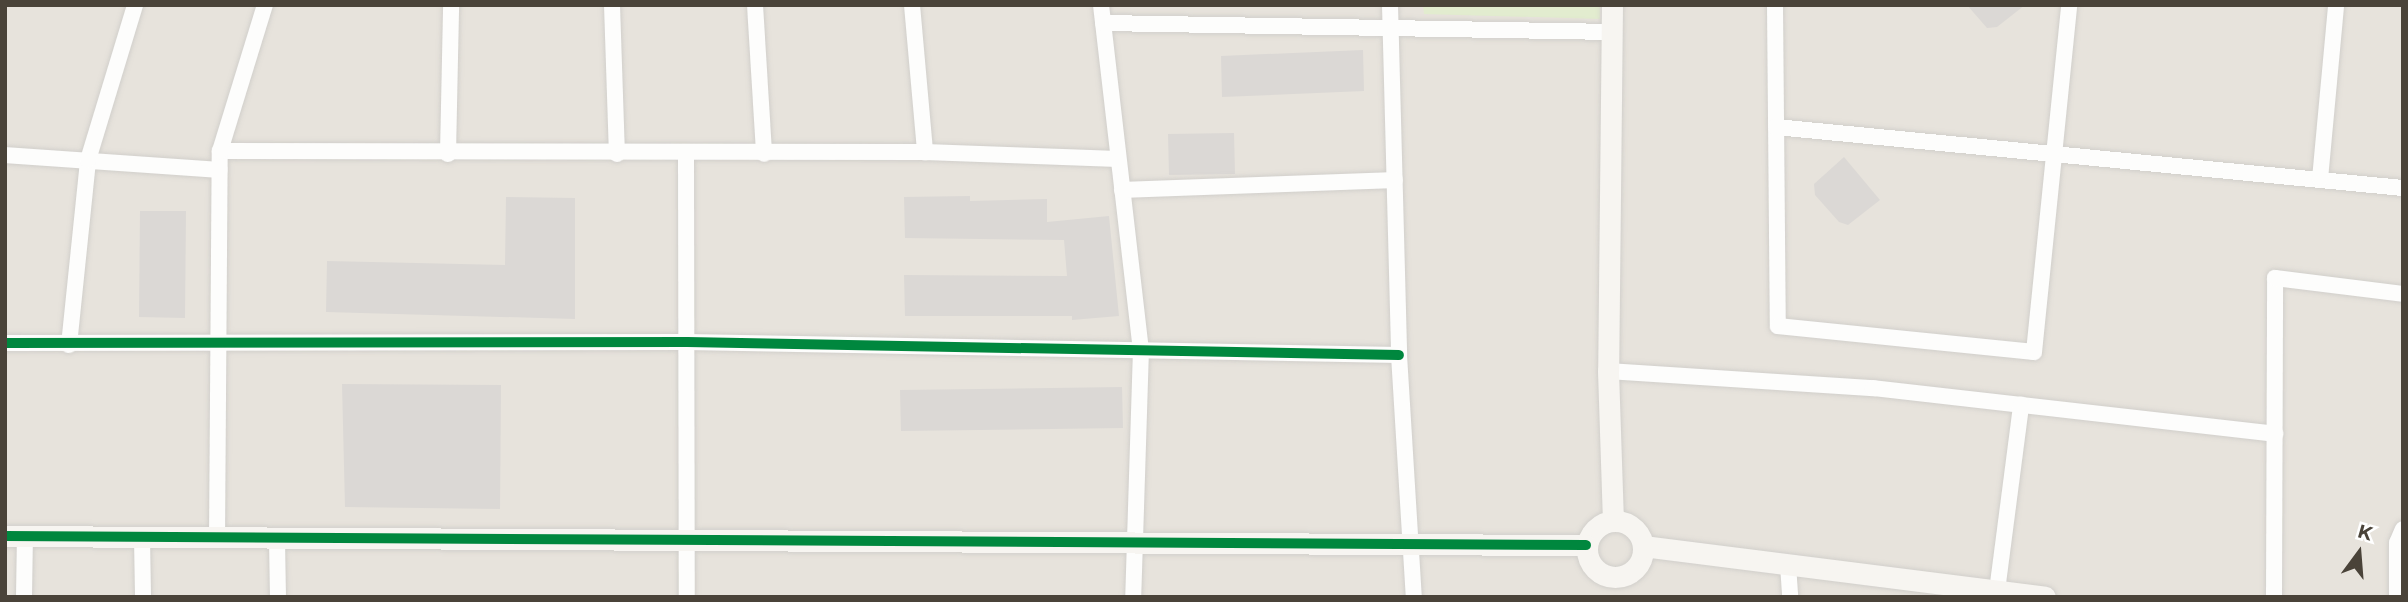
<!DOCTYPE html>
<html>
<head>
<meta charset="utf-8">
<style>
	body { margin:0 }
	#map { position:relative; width:2408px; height:602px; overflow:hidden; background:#f3f1ee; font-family:Montserrat,sans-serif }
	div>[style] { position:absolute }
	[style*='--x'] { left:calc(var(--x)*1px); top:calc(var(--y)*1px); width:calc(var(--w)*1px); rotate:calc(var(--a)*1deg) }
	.residential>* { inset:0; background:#e7e3dc }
	.green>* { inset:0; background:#e2eccf }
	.building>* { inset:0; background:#dbd8d5 }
	.roads { filter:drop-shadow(0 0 2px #d1cfcb) drop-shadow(0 0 2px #d1cfcb) }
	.street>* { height:16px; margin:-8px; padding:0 8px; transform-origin:8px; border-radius:8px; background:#fdfdfc }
	.secondary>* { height:21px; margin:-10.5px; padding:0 10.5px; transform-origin:10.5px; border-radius:10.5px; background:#f7f5f1 }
	.secondary>.ring { margin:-10.5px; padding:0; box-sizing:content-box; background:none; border:21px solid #f7f5f1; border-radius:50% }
	.cycleway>* { height:10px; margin:-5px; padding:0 5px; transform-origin:5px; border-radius:5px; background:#00873e }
	span { translate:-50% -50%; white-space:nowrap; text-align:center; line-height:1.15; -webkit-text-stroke:5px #fff; paint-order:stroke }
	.frame { position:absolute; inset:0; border:7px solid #4a4339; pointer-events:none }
	.north { position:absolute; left:2324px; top:518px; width:70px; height:70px; -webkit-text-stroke:5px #fff; paint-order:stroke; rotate:16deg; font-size:19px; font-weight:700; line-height:28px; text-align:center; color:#4a4339 }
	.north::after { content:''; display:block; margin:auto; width:24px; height:32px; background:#4a4339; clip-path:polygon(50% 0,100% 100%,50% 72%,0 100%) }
</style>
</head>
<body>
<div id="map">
	<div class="residential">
		<i style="clip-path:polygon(5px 5px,2403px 5px,2403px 597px,5px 597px)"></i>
	</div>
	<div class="green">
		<i style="clip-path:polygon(1423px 5px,1600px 5px,1600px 19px,1424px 14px)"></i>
	</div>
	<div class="building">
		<i style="clip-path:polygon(1967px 5px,2025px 5px,1997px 27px,1987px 28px)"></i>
		<i style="clip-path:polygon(1363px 50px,1364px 91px,1222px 97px,1221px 56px)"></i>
		<i style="clip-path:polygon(1234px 133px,1235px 174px,1169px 175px,1168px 134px)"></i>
		<i style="clip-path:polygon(1844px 157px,1880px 200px,1848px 225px,1839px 222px,1815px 195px,1814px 184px)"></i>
		<i style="clip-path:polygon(970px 196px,970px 201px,1047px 199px,1047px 222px,1109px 216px,1119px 316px,1072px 320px,1072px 316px,905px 316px,904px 275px,1067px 276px,1064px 240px,905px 238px,904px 197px)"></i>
		<i style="clip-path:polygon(506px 197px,575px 198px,575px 319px,326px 312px,327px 261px,505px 265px)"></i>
		<i style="clip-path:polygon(140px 211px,186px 211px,185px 318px,139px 317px)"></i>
		<i style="clip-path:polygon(342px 384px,501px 385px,500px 509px,345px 507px)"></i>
		<i style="clip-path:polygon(1122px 387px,1123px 428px,901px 431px,900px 390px)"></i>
	</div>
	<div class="roads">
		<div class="street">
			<i style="--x:612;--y:5;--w:149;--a:88.1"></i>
			<i style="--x:755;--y:5;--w:149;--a:86.5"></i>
			<i style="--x:912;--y:5;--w:148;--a:84.9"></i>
			<i style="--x:1101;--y:5;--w:346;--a:83.4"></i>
			<i style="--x:1141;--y:349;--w:248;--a:91.8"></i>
			<i style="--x:1390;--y:5;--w:350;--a:88.5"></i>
			<i style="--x:1399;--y:355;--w:242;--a:86.5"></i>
			<i style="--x:1775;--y:5;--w:321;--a:89.5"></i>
			<i style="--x:1778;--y:326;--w:257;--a:5.8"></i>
			<i style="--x:2034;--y:352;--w:349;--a:-84.2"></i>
			<i style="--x:1103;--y:23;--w:510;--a:1.01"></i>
			<i style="--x:1776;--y:127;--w:630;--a:5.56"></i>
			<i style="--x:220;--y:151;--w:705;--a:0.08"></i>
			<i style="--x:925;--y:152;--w:193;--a:2.1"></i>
			<i style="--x:448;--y:154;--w:149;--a:-88.8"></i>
			<i style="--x:686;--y:154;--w:443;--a:89.9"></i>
			<i style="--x:5;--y:155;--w:215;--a:4"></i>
			<i style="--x:2320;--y:179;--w:175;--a:-84.7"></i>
			<i style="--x:1122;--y:190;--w:273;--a:-2.1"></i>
			<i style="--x:5;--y:343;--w:682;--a:-0.08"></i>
			<i style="--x:687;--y:342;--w:712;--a:1.05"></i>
			<i style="--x:69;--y:345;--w:186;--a:-84.1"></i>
			<i style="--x:88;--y:160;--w:162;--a:-73.1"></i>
			<i style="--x:1608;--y:371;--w:266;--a:3.7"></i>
			<i style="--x:1873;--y:388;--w:405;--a:6.5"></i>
			<i style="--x:142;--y:538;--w:59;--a:89"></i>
			<i style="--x:217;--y:540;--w:389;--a:-89.6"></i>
			<i style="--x:220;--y:151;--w:153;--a:-72.9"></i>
			<i style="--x:277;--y:540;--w:57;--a:89"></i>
			<i style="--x:1788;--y:565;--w:32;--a:86"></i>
			<i style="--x:1997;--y:591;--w:188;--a:-82.6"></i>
			<i style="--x:24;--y:597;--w:61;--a:-89.1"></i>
			<i style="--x:2274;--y:597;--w:319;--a:-89.8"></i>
			<i style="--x:2275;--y:278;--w:129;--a:7.1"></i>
			<i style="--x:2397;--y:597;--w:54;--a:-90"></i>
			<i style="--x:2397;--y:543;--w:15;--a:-67"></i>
		</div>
		<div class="secondary">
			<i style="--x:1612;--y:5;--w:366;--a:90.6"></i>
			<i style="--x:1608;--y:371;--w:149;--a:88.1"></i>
			<i class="ring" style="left:1587px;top:521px;width:35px;height:35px"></i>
			<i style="--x:5;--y:536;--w:1581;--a:0.33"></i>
			<i style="--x:1643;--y:546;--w:405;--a:7.2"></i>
		</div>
	</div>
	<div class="cycleway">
		<i style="--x:5;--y:343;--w:682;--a:-0.08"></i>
		<i style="--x:687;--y:342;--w:712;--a:1.05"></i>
		<i style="--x:5;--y:536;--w:1581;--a:0.33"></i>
	</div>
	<div class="frame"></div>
	<div class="north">K</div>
</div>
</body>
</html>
